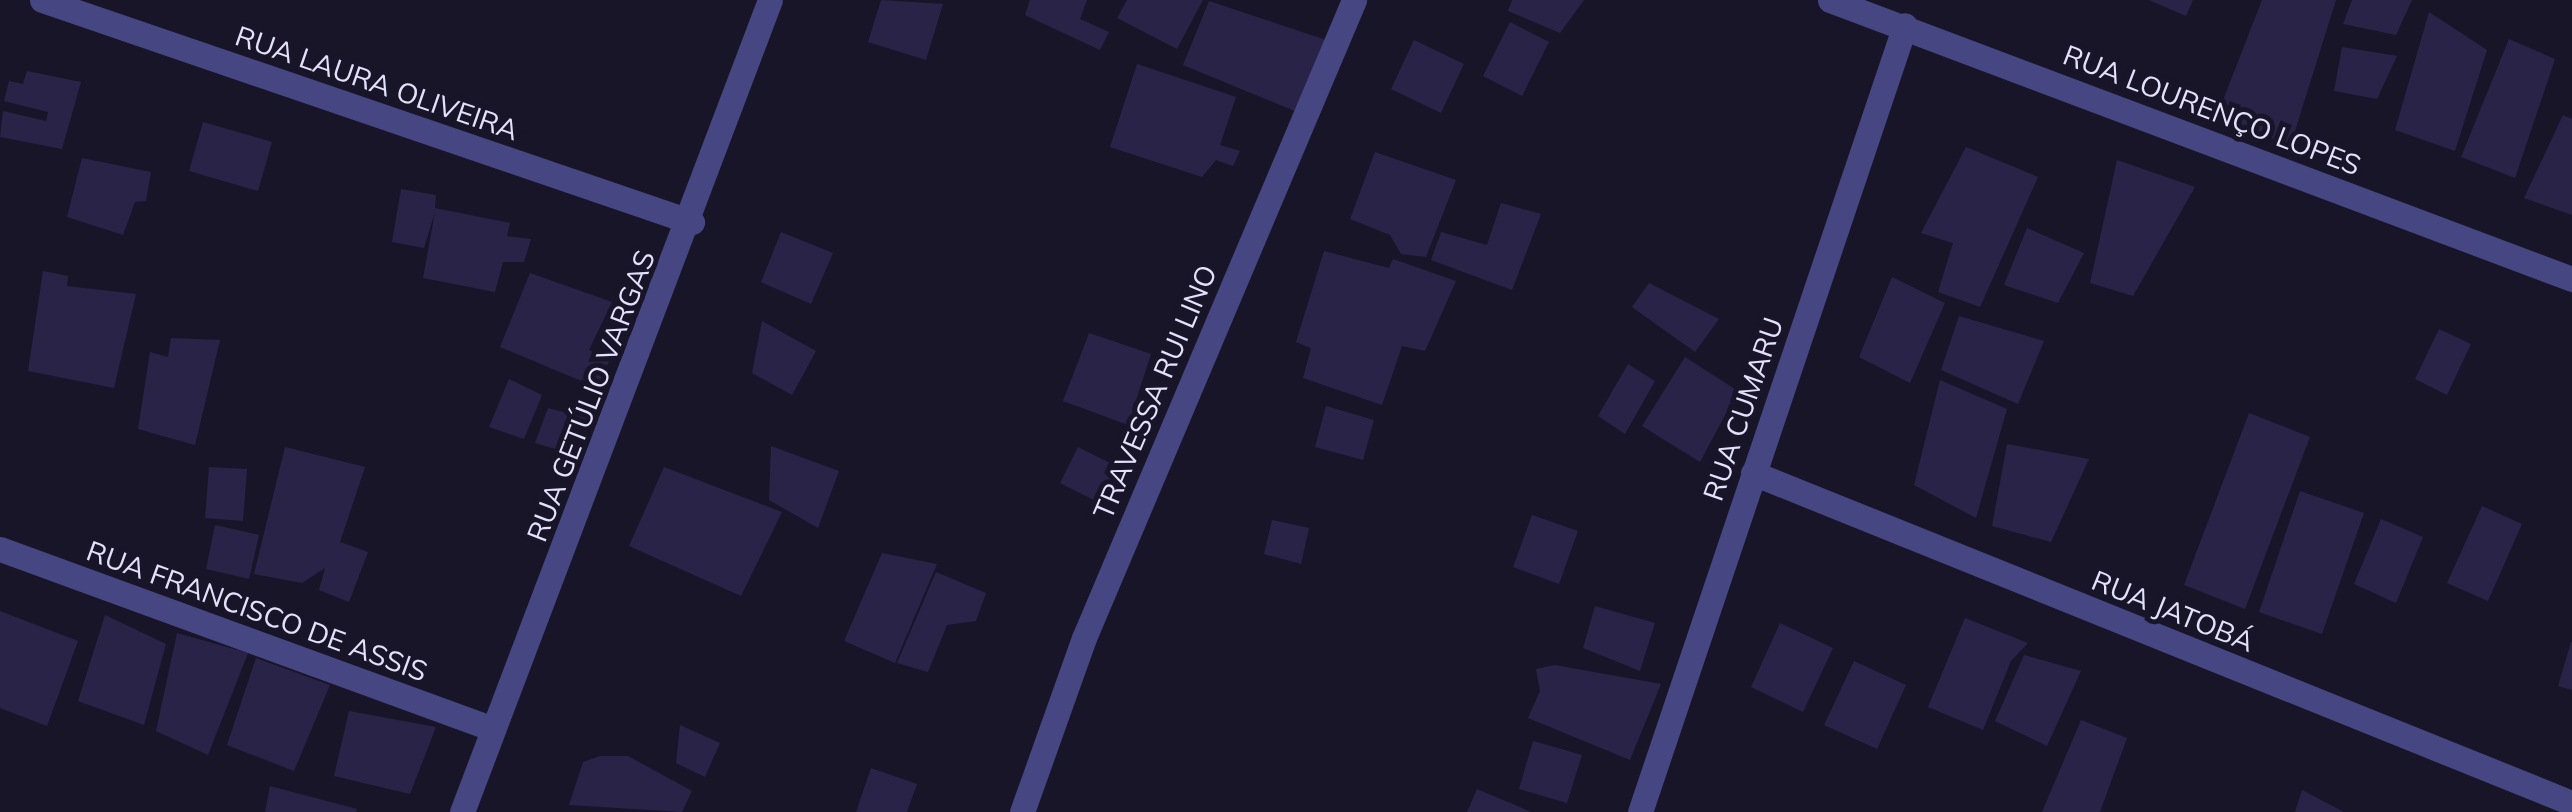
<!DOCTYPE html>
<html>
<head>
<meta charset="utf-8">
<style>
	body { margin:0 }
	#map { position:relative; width:2572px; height:812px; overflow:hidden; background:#181529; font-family:Mulish,sans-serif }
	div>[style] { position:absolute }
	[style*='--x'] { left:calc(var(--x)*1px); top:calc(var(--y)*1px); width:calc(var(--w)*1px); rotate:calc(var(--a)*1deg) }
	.building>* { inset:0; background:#292348 }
	.minor>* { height:25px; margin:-12.5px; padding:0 12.5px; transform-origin:12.5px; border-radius:12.5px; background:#464682 }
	span { translate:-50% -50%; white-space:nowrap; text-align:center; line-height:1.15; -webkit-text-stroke:10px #181529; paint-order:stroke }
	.street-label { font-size:28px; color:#e3e1fb }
</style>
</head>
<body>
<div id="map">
	<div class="building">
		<i style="clip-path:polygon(881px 0,943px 4px,926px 60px,868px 42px)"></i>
		<i style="clip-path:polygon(1030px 0,1087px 0,1080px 19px,1109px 32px,1100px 50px,1025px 15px)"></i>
		<i style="clip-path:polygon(1127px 0,1203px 0,1177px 49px,1117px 18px)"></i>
		<i style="clip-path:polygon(1512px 0,1584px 0,1560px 33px,1508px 11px)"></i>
		<i style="clip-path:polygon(2149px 0,2193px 0,2186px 16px)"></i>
		<i style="clip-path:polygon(2262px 0,2336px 0,2290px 147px,2218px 113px)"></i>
		<i style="clip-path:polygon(2352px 0,2412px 0,2396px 35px,2343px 24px)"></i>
		<i style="clip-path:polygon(1209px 1px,1329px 41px,1297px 112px,1183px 65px)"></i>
		<i style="clip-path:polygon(2429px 12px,2487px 50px,2455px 151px,2395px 130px)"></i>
		<i style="clip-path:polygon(1510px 22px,1549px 42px,1522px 96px,1483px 76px)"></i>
		<i style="clip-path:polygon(2509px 39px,2555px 59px,2515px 178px,2461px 157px)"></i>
		<i style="clip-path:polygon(1414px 40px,1464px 64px,1441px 113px,1391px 89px)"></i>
		<i style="clip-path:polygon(2342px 47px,2397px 56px,2377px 99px,2334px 91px)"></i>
		<i style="clip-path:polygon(1137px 64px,1236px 97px,1220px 145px,1240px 151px,1233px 166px,1216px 160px,1202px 177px,1110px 147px)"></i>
		<i style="clip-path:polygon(27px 71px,81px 82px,62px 149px,0 137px,3px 111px,46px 121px,48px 112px,4px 101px,9px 81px,23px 84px)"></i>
		<i style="clip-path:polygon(2563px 115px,2572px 119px,2572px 215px,2524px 198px)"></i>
		<i style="clip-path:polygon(203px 122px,272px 142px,258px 191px,189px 171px)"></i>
		<i style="clip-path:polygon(1966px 147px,2038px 177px,1980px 307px,1938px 292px,1953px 243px,1921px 233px)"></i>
		<i style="clip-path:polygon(1375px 152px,1456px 180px,1426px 257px,1401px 254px,1390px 235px,1350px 219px)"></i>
		<i style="clip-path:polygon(82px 158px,151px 172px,146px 201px,135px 202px,123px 235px,67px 217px)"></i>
		<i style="clip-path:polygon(2117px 160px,2195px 187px,2133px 296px,2090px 283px)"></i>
		<i style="clip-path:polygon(401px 189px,436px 195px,435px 208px,510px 223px,507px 236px,531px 239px,524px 262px,503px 262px,495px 292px,423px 278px,435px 212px,424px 248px,392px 242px)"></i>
		<i style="clip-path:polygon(1501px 203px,1541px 214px,1512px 290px,1431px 260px,1441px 232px,1487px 245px)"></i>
		<i style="clip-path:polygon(2027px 228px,2084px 253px,2058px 303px,2004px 285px)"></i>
		<i style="clip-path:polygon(781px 232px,833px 253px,811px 304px,761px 282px)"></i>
		<i style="clip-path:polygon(1324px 251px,1389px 268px,1393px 259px,1456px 281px,1425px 351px,1402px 346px,1382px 405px,1303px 378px,1311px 348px,1296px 342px)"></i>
		<i style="clip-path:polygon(43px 271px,68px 276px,67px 286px,136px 294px,114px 388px,28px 371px)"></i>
		<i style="clip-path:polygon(530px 273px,612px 302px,589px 350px,609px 361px,598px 388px,500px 347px)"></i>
		<i style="clip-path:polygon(1892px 277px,1945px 303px,1910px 383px,1859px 357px)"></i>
		<i style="clip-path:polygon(1649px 283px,1719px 319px,1695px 352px,1632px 307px)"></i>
		<i style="clip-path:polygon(1959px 316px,2044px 341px,2018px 404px,1941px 370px)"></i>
		<i style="clip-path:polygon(762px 321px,816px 351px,792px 395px,752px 373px)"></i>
		<i style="clip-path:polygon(2439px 329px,2471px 344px,2447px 395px,2415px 379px)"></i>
		<i style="clip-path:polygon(1089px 333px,1151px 354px,1128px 425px,1063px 401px)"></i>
		<i style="clip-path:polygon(171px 338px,220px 340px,195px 445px,138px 429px,150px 352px,168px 357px)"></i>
		<i style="clip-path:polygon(1685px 357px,1738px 391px,1700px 462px,1642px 426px)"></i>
		<i style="clip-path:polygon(1628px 364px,1655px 381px,1625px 434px,1598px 416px)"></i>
		<i style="clip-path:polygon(509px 379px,542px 395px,524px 439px,489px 427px)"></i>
		<i style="clip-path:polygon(1940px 380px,2007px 409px,1976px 518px,1914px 485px)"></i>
		<i style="clip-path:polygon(1326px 406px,1374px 420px,1363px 460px,1315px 447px)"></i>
		<i style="clip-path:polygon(548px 408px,594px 420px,569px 453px,535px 443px)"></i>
		<i style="clip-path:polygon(2249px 413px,2310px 437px,2245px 609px,2184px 585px)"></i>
		<i style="clip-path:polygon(2007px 444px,2089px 459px,2051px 542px,1992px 526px)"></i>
		<i style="clip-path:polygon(771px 446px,839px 471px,818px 528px,769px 500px)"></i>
		<i style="clip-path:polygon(285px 447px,365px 467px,340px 542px,368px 552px,349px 602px,319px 590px,325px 568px,302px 583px,254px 574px)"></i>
		<i style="clip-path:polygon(1078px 447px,1122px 469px,1104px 505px,1060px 483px)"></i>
		<i style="clip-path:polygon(209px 467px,247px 469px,243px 521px,205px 518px)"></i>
		<i style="clip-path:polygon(664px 467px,782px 512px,741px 596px,629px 546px)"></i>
		<i style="clip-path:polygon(2300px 491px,2364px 513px,2322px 634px,2259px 612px)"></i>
		<i style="clip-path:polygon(2482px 506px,2522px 524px,2488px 601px,2447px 583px)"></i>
		<i style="clip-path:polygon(1532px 515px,1578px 531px,1559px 584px,1513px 567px)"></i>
		<i style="clip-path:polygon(2381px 519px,2423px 537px,2396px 603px,2354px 584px)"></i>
		<i style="clip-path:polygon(1272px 520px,1309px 528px,1301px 564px,1264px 554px)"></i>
		<i style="clip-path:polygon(215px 525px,259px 535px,249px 579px,206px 569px)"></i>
		<i style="clip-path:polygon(882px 553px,937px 564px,895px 663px,844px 641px)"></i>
		<i style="clip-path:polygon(936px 572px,986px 593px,976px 621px,947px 625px,928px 672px,897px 663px)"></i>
		<i style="clip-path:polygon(1595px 606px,1655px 623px,1640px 671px,1583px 648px)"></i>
		<i style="clip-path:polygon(0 611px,78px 641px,47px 726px,0 708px)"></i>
		<i style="clip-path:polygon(105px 615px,166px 644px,144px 725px,78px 701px)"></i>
		<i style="clip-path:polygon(1965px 618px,2028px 643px,2011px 661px,1983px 730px,1928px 707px)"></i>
		<i style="clip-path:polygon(1780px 623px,1833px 648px,1803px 712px,1751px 687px)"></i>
		<i style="clip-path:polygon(177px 633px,248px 653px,208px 755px,156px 731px)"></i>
		<i style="clip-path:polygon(2571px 642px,2572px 642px,2572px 690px,2558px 686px)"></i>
		<i style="clip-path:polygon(2024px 655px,2081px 671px,2047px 746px,1995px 721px)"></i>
		<i style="clip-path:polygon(256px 658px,330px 685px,294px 771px,227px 745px)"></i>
		<i style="clip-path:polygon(1854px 661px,1906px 685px,1877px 749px,1824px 725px)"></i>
		<i style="clip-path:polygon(1555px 665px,1661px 684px,1630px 760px,1528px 718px,1540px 691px,1536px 669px)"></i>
		<i style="clip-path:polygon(349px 711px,436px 727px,410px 794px,334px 776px)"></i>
		<i style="clip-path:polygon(2081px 720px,2127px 738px,2100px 812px,2042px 812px)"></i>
		<i style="clip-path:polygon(680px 725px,720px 743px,705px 777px,676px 763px)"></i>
		<i style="clip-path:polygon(1533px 741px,1582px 755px,1567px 803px,1519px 789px)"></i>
		<i style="clip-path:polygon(600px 756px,628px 756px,692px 791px,682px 812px,569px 805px,583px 762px)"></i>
		<i style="clip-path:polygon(871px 768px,917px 784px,907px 812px,856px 812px)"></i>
		<i style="clip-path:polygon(270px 786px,357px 809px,356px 812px,265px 812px)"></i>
		<i style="clip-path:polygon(1477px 789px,1531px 812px,1467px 812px)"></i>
		<i style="clip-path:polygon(2302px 790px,2344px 812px,2295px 812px)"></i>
	</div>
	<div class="minor">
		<i style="--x:42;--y:0;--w:687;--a:18.86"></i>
		<i style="--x:1830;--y:0;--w:793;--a:20.61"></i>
		<i style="--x:1753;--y:473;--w:883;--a:21.95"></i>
		<i style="--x:0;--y:549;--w:525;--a:20.06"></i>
		<i style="--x:462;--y:812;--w:868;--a:-69.23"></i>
		<i style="--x:1022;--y:812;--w:185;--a:-70.4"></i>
		<i style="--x:1084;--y:638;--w:693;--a:-67.06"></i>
		<i style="--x:1640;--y:812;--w:830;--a:-71.39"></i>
	</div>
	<div class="street-label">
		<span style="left:377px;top:83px;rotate:19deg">RUA LAURA OLIVEIRA</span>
		<span style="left:2212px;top:110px;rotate:21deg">RUA LOURENÇO LOPES</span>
		<span style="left:1155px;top:392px;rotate:-67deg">TRAVESSA RUI LINO</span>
		<span style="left:591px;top:396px;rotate:-69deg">RUA GETÚLIO VARGAS</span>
		<span style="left:1743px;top:409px;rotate:-71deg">RUA CUMARU</span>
		<span style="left:257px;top:611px;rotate:20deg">RUA FRANCISCO DE ASSIS</span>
		<span style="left:2173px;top:611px;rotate:22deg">RUA JATOBÁ</span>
	</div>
</div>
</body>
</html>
